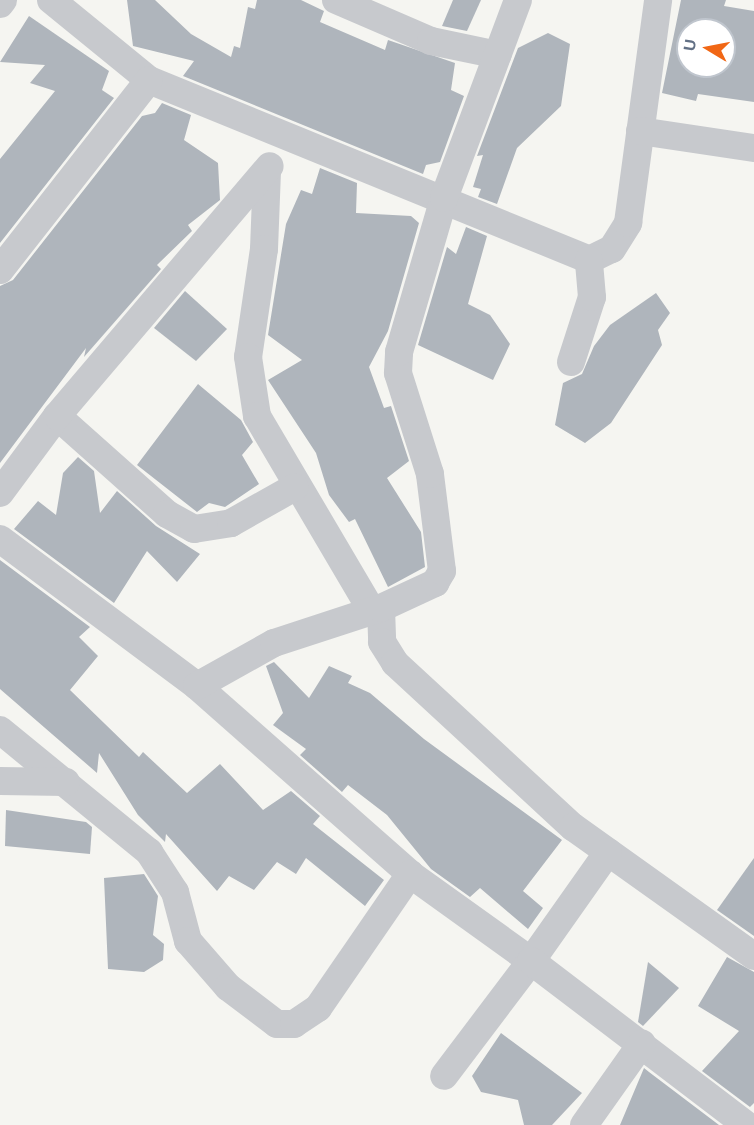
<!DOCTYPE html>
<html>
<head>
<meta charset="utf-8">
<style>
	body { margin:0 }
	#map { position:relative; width:754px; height:1125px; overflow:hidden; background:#f5f5f1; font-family:Arial,sans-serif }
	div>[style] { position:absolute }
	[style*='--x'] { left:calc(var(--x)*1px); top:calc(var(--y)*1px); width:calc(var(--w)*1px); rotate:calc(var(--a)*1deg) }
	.building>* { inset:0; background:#afb5bc }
	.street>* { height:28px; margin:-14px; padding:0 14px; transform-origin:14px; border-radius:14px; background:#c7c9cd }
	span { translate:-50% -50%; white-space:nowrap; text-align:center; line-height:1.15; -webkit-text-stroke:6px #fff; paint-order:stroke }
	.north { position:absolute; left:676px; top:18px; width:60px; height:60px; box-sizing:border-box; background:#fff; border:2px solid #c0c6ce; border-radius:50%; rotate:280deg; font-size:16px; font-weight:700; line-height:24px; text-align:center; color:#627085 }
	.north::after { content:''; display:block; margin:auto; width:21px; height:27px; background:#f16715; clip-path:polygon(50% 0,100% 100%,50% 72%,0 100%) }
</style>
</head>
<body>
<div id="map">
	<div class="building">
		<i style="clip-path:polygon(127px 0,155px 0,191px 34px,231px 57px,234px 46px,240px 48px,248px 7px,255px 9px,257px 0,301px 0,324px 11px,320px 22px,385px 50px,388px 40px,455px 63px,451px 90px,464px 96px,440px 162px,426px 165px,423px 174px,183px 76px,194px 61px,133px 46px)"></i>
		<i style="clip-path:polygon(453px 0,481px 0,467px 31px,442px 26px)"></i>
		<i style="clip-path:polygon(evenodd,681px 0,726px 0,724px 6px,754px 11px,754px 102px,698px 94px,696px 101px,662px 93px,681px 0,688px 30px,724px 30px,724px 66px,688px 66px,688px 30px)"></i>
		<i style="clip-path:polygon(29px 16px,109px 71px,102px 90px,114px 98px,0 243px,0 159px,55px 91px,30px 83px,45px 65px,0 62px)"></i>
		<i style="clip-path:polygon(548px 33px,570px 44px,561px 106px,517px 148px,497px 204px,478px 197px,481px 189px,473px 187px,483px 155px,477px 156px,518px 48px)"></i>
		<i style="clip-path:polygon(162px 103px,191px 115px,184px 140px,218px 163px,220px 200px,188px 225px,192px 231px,157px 265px,161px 269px,84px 357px,86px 348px,0 463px,0 286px,13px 280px,142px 116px,155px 113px)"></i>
		<i style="clip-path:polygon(320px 168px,357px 183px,356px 213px,411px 216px,419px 223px,388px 331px,369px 367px,384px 408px,391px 406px,409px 461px,387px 478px,421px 532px,425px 567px,388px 587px,355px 519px,349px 522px,329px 495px,316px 453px,268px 380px,302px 360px,268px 335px,286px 224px,301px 190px,312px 194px)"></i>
		<i style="clip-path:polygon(466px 227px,487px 236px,468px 304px,490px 315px,510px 344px,493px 380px,418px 345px,447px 247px,456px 254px)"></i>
		<i style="clip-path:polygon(185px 291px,227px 329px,196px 361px,154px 328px)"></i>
		<i style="clip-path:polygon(656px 293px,670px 313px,658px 330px,662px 345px,611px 423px,585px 443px,555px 425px,563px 383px,582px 374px,594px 346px,610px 325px)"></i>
		<i style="clip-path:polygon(198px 384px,241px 420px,253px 442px,242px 455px,259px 484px,225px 507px,209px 503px,197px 512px,137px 465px)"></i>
		<i style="clip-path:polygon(78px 457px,94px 471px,100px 513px,117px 491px,156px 526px,200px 554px,177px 582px,147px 551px,114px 603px,14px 529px,38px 501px,56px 515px,63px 473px)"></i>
		<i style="clip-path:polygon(0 560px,90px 627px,79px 637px,98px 656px,70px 690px,139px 757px,143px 752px,187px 793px,220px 764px,263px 810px,291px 791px,320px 816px,313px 824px,384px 880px,365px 906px,306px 858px,296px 874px,277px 862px,254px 890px,229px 876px,217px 891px,166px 834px,165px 842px,138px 815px,99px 753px,97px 773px,0 689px)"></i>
		<i style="clip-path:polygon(274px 662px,309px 698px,329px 666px,352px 676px,348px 683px,370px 693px,424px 739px,562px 840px,523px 891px,543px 908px,528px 929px,480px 888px,470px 897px,431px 869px,387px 815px,348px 785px,342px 792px,300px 755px,306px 749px,273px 725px,283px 713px,266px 666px)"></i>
		<i style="clip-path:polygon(6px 810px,86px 822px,92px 827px,90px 854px,5px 846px)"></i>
		<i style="clip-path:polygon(754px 858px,754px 936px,717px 910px)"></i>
		<i style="clip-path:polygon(144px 874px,158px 896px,153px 935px,164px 944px,163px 960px,144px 972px,108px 969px,104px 878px)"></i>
		<i style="clip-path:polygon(727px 957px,754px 972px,754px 1103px,750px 1107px,702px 1071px,739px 1031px,698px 1006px)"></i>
		<i style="clip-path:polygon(648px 962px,679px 988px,643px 1026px,638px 1022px)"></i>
		<i style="clip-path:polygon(501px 1033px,582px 1093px,552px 1125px,524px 1125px,518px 1100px,481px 1092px,472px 1076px)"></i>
		<i style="clip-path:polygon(644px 1068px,649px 1072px,719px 1125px,620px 1125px)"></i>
	</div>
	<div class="street">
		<i style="--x:51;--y:0;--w:127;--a:39.2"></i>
		<i style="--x:149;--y:80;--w:475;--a:22.2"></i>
		<i style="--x:589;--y:260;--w:25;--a:-26"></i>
		<i style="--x:612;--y:249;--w:31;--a:-58"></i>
		<i style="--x:628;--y:223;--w:225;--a:-82.3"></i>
		<i style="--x:336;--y:0;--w:103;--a:23.3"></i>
		<i style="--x:431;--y:41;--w:68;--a:11.8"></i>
		<i style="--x:0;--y:4;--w:5;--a:-53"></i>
		<i style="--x:640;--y:131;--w:115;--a:8.5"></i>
		<i style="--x:267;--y:171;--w:78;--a:92.2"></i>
		<i style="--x:264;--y:249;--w:109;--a:98.4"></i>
		<i style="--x:248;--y:357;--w:60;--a:81.3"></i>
		<i style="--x:257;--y:416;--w:223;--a:59.5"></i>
		<i style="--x:0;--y:270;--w:241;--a:-51.9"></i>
		<i style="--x:571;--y:362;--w:68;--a:-72.1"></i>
		<i style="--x:592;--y:297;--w:37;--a:-95"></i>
		<i style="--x:57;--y:416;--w:147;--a:41.7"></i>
		<i style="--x:167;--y:514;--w:31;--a:29"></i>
		<i style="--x:194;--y:529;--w:37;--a:-9"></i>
		<i style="--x:231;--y:523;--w:73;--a:-29.4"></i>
		<i style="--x:0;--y:493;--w:96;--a:-53.5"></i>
		<i style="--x:57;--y:416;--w:328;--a:-49.6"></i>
		<i style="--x:0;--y:539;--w:246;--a:36.7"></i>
		<i style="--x:197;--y:686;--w:284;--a:41.4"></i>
		<i style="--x:410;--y:874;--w:149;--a:35.7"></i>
		<i style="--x:531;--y:961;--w:144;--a:127.1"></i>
		<i style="--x:381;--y:608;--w:34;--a:88"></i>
		<i style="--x:382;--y:642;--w:25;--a:58"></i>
		<i style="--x:395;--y:663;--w:242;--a:42.7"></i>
		<i style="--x:573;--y:827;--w:222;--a:35.5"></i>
		<i style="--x:197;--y:686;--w:88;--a:-29.2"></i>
		<i style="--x:274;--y:643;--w:113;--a:-18.1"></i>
		<i style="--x:381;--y:608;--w:60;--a:-24.8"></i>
		<i style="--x:435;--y:583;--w:14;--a:-60"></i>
		<i style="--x:442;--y:571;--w:98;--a:-97.1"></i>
		<i style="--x:430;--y:474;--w:106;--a:-107.6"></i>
		<i style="--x:398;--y:373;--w:21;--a:-87"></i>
		<i style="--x:399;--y:352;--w:160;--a:-73.7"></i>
		<i style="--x:444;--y:198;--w:211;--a:-69.5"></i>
		<i style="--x:0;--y:730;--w:193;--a:39.3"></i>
		<i style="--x:149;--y:852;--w:48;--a:57"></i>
		<i style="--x:175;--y:892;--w:51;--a:75.1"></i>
		<i style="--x:188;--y:941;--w:61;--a:49"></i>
		<i style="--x:228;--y:987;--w:61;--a:37.1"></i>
		<i style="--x:277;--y:1024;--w:17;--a:0"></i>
		<i style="--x:294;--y:1024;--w:29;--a:-34"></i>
		<i style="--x:318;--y:1008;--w:163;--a:-55.5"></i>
		<i style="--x:0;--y:781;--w:66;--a:0.9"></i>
		<i style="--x:608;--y:852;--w:133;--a:125.2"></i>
		<i style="--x:531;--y:961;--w:270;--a:37.3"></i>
		<i style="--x:584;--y:1125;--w:100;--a:-54.7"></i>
	</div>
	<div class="north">U</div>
</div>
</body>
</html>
